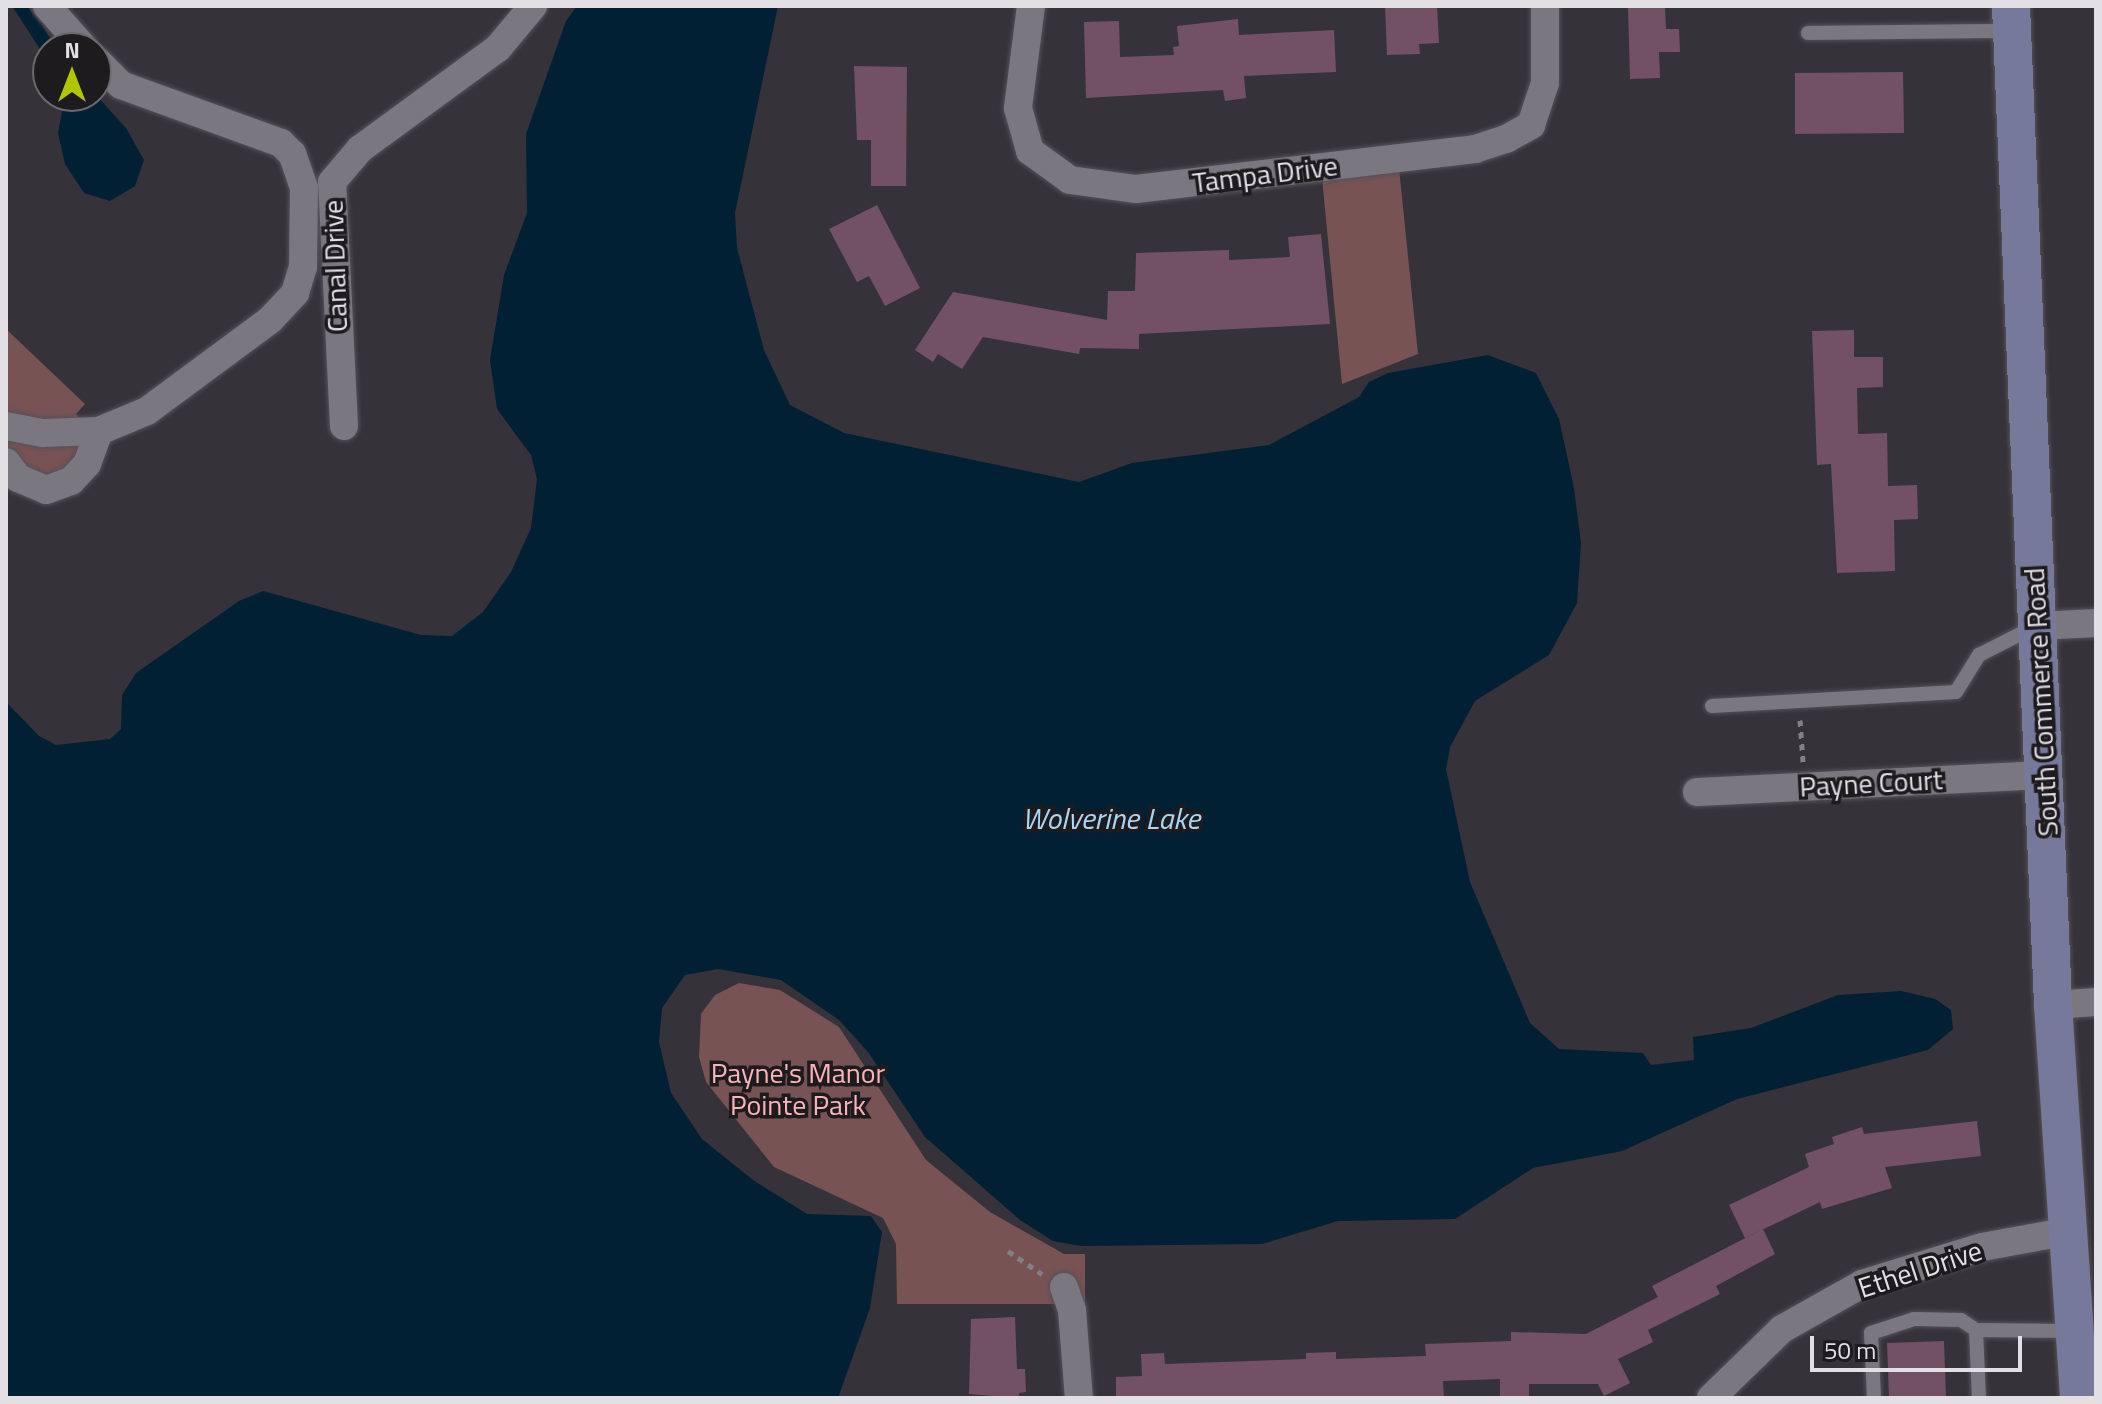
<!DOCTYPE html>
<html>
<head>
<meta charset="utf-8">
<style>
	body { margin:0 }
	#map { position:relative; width:2102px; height:1404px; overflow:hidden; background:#36323a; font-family:"Titillium Web",sans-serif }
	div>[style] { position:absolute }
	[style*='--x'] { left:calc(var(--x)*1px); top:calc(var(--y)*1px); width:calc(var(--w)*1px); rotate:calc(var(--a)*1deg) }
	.green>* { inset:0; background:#775354 }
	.water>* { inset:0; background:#012034 }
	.building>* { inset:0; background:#725165 }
	.path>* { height:5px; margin-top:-2.5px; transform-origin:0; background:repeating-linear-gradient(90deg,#827f86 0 6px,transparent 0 12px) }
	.roads { filter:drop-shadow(0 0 2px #555158) drop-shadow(0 0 2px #555158) }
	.lane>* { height:14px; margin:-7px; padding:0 7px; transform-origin:7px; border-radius:7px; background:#7b7780 }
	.street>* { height:28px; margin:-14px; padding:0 14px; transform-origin:14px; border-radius:14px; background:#7b7780 }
	.secondary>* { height:38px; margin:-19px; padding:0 19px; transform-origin:19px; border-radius:19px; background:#77799a }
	span { translate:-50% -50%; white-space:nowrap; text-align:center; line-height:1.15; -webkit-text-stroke:7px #1d1b1e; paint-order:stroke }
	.street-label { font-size:28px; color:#e2e0e5 }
	.park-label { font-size:28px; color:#fab4b7 }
	.water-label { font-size:30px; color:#a9d5f6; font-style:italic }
	.frame { position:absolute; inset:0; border:8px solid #e2e0e5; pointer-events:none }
	.north { position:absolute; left:32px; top:32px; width:80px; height:80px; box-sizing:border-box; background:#1d1b1e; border:2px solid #6c6a6e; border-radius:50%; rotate:0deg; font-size:22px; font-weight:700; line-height:32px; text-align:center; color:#e2e0e5 }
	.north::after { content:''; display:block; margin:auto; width:28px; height:36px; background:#b1c500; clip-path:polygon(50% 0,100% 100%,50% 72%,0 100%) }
	.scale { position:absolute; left:1810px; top:1336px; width:212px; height:36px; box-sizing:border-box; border:4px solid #e2e0e5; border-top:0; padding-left:10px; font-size:24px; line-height:28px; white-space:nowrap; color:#e2e0e5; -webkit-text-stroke:6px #1d1b1e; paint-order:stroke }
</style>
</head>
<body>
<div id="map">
	<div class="green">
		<i style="clip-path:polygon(1399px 168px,1418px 354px,1342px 384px,1322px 178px)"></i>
		<i style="clip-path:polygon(6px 329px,85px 404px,76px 414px,82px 420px,82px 454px,63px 472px,42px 477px,17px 464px,6px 448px)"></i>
		<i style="clip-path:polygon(739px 983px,780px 990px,839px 1027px,926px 1160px,990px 1212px,1064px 1254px,1085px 1254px,1085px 1304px,897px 1304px,896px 1244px,883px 1218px,774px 1167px,706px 1082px,699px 1057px,701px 1014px,715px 995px)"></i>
	</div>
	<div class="water">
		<i style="clip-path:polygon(12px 6px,27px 6px,42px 25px,56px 48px,48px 48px,48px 61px)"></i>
		<i style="clip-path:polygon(577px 6px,778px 6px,735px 213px,737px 248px,764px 350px,790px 405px,844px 433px,1079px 482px,1132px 463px,1269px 445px,1359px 397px,1369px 382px,1388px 373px,1488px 355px,1536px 373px,1559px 419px,1574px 488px,1581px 543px,1577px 603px,1549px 655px,1475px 701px,1450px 747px,1446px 769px,1470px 882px,1530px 1023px,1559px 1049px,1643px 1053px,1651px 1065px,1694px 1060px,1693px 1037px,1751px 1028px,1838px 995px,1901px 991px,1935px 999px,1951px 1010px,1953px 1029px,1928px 1050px,1737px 1099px,1622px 1151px,1533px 1168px,1455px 1219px,1338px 1221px,1262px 1244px,1081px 1246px,1053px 1241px,1020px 1220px,925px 1137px,868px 1052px,839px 1020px,781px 980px,718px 969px,685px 975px,662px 1008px,659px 1042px,671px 1093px,702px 1139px,753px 1180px,807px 1214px,871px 1216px,882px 1232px,870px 1308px,838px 1398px,6px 1398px,6px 702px,39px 736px,56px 745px,110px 739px,121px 729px,122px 695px,136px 673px,239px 601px,263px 591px,421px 635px,452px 636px,483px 612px,511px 572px,531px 528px,537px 479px,531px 455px,497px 409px,490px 360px,504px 275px,527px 213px,526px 134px,566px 21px)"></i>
		<i style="clip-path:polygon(96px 95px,126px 128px,144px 160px,135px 186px,110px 201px,84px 193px,65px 164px,58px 133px,65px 96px)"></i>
	</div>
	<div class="building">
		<i style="clip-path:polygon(1385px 6px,1437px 6px,1439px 43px,1419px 44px,1420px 54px,1387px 55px)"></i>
		<i style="clip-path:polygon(1665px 6px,1666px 29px,1679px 29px,1680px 52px,1659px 52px,1660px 78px,1630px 79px,1628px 7px)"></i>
		<i style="clip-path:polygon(1238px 19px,1239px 35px,1334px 30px,1336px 72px,1244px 76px,1246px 98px,1225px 101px,1223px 90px,1086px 98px,1084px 22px,1119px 21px,1120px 57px,1174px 55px,1173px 47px,1179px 46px,1177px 26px)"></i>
		<i style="clip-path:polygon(854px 66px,907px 67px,906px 186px,871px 186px,871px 140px,857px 140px)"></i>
		<i style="clip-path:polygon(1903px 72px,1904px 133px,1795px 134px,1795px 73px)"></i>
		<i style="clip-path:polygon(877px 205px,920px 288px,885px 306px,869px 276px,857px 282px,829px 229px)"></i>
		<i style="clip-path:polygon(1321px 234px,1330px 324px,1139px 334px,1139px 349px,1080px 348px,1079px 354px,983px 337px,962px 369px,938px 354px,933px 362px,915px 350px,953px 292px,1107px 320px,1108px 291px,1135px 291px,1136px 253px,1229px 250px,1229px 260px,1290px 257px,1288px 237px)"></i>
		<i style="clip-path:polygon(1854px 330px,1854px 357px,1883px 357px,1883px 387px,1857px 388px,1858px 434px,1887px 433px,1888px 486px,1917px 485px,1918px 519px,1894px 520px,1895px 571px,1837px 573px,1831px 464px,1817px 465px,1812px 331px)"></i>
		<i style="clip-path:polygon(1977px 1121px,1981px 1156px,1885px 1167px,1892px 1188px,1822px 1209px,1820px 1202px,1745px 1238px,1729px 1205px,1809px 1167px,1805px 1154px,1834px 1144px,1832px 1137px,1862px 1127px,1864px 1134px)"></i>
		<i style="clip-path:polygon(1763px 1229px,1775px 1254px,1716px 1286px,1720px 1294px,1648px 1330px,1653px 1342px,1618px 1359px,1630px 1383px,1604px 1396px,1598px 1384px,1529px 1384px,1529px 1398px,1500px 1398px,1500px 1379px,1443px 1381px,1444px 1398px,1116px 1398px,1116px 1377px,1142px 1376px,1141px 1354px,1164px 1353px,1165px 1364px,1306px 1359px,1306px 1353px,1336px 1352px,1336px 1359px,1426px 1356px,1425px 1344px,1511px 1341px,1511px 1332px,1586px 1334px,1658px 1297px,1652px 1286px)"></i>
		<i style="clip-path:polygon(1015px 1317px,1017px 1369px,1025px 1369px,1026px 1392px,1019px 1393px,1019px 1398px,969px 1394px,971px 1319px)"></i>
		<i style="clip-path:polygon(1944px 1341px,1946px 1398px,1889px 1398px,1887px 1343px)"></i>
	</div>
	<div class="path">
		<i style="--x:1800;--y:720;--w:42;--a:85.9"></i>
		<i style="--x:1008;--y:1251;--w:41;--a:34.1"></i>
	</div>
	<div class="roads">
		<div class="lane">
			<i style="--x:1808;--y:33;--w:204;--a:-0.6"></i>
			<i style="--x:1712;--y:706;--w:244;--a:-3.3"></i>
			<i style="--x:1956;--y:692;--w:44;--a:-58.1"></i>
			<i style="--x:1979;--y:655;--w:64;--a:-27"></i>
			<i style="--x:1976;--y:1330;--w:68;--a:87.5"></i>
			<i style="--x:1874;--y:1398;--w:65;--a:-92.6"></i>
			<i style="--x:1871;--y:1333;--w:45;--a:-18"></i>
			<i style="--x:1914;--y:1319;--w:47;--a:1.2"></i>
			<i style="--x:1961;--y:1320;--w:18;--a:34"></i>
			<i style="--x:1976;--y:1330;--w:95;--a:0.6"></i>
		</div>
		<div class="street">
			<i style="--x:47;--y:6;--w:56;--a:48.6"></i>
			<i style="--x:1031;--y:6;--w:103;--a:97.3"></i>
			<i style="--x:1018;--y:108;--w:45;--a:74.4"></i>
			<i style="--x:1030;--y:151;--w:49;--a:35.9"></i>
			<i style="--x:1070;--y:180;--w:67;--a:7.8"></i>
			<i style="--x:1136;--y:189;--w:341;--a:-6.7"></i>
			<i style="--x:1475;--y:149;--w:33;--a:-18"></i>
			<i style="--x:1506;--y:139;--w:29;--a:-29"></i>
			<i style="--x:1531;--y:125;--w:44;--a:-71.6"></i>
			<i style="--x:1545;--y:83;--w:77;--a:-90"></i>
			<i style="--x:6;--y:426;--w:38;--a:11"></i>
			<i style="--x:43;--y:433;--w:56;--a:-2"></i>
			<i style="--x:99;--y:431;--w:52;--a:-22.6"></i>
			<i style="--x:147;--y:411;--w:153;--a:-36.5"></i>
			<i style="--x:270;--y:320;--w:37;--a:-47"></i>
			<i style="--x:295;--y:293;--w:27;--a:-73"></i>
			<i style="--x:303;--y:267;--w:79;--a:-89.3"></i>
			<i style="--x:304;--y:188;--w:36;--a:-109"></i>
			<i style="--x:292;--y:154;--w:16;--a:-135"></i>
			<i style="--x:281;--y:143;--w:170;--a:-160.1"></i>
			<i style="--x:121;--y:85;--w:35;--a:-135"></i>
			<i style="--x:344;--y:426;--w:244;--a:-92.8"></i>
			<i style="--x:332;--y:182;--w:43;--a:-49.7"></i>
			<i style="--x:360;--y:149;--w:171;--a:-36.2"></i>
			<i style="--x:498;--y:48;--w:55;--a:-50.2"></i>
			<i style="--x:6;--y:462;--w:20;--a:53"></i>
			<i style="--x:18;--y:478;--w:30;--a:23"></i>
			<i style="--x:46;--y:490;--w:27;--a:-20"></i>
			<i style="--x:71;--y:481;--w:23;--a:-47"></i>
			<i style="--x:87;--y:464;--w:35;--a:-70"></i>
			<i style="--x:2037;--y:626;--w:59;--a:-2.9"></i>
			<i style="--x:1697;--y:792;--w:348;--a:-2.8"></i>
			<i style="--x:2053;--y:1005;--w:43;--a:-4"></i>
			<i style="--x:1064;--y:1287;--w:24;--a:71"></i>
			<i style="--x:1072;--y:1310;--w:88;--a:85.5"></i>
			<i style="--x:1711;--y:1398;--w:99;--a:-44.2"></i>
			<i style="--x:1782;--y:1329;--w:92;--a:-29.4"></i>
			<i style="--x:1862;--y:1284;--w:126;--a:-17.1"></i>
			<i style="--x:1982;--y:1247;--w:89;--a:-10.3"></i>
		</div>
		<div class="secondary">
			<i style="--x:2011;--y:6;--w:1000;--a:87.59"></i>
			<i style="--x:2053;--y:1005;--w:394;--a:86.2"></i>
		</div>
	</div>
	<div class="street-label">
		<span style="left:1265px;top:174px;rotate:-7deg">Tampa Drive</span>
		<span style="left:335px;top:266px;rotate:-92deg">Canal Drive</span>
		<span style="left:2041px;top:702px;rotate:-93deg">South Commerce Road</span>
		<span style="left:1871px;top:783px;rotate:-3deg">Payne Court</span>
		<span style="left:1920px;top:1269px;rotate:-18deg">Ethel Drive</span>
	</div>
	<div class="park-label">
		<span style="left:798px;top:1089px">Payne's Manor<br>Pointe Park</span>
	</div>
	<div class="water-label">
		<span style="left:1111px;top:818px">Wolverine Lake</span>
	</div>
	<div class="frame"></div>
	<div class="north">N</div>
	<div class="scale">50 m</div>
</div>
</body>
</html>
